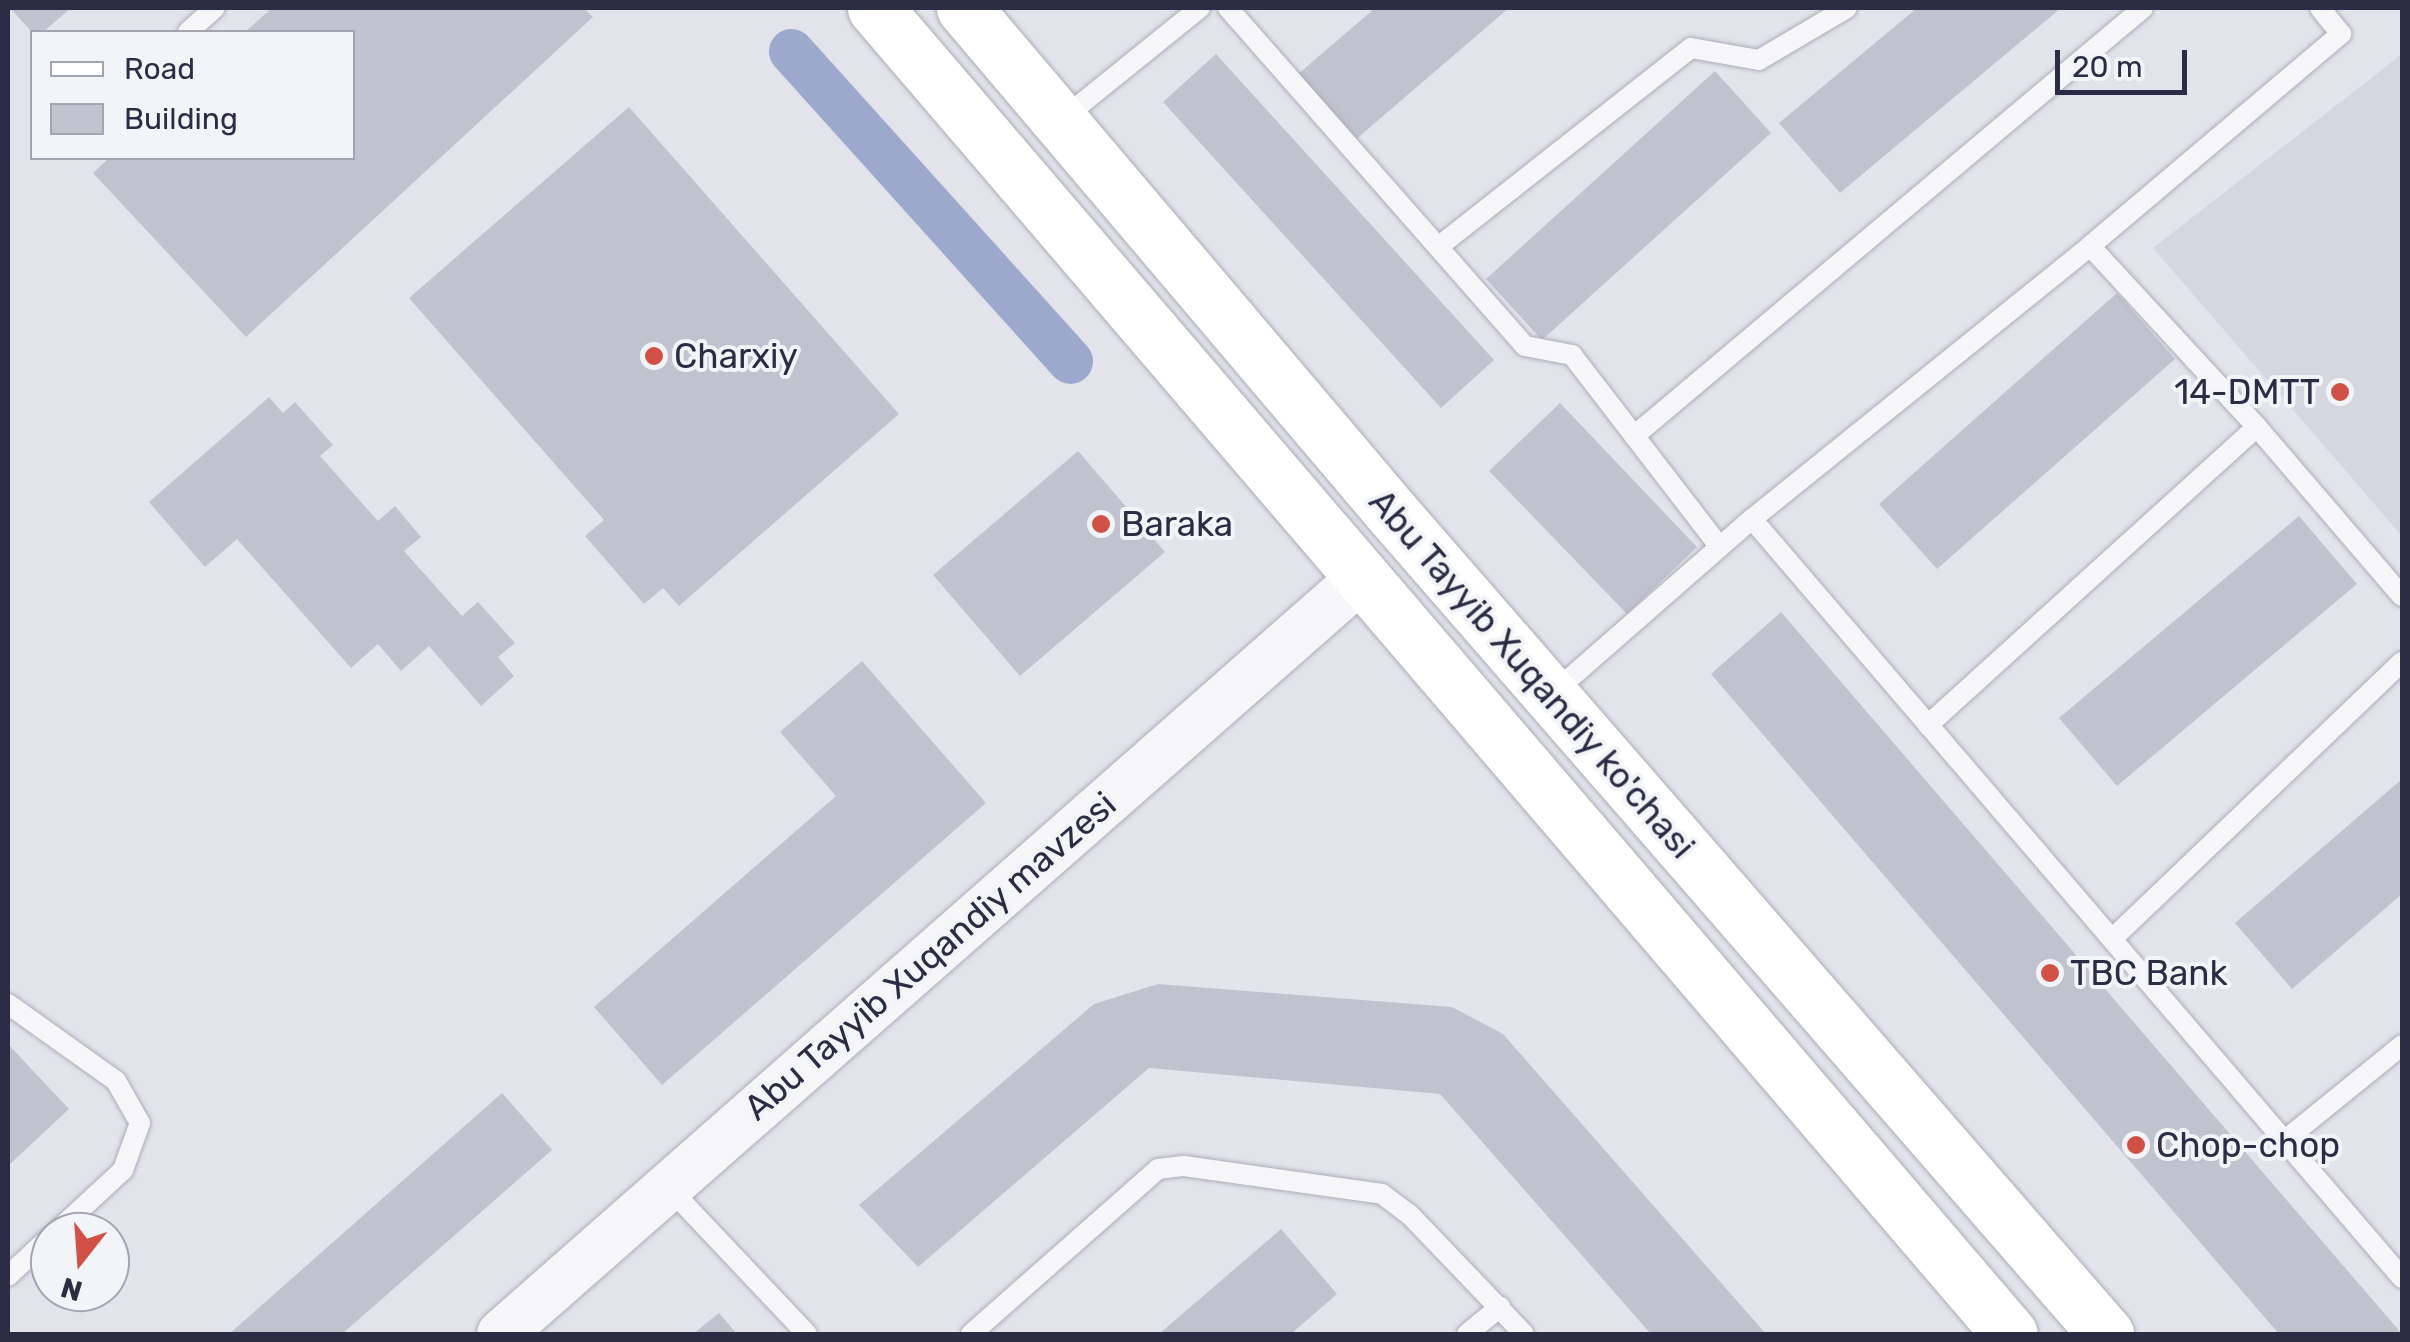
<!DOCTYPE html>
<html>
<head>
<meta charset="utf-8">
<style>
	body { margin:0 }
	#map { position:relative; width:2410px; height:1342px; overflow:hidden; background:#e3e4eb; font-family:Rubik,sans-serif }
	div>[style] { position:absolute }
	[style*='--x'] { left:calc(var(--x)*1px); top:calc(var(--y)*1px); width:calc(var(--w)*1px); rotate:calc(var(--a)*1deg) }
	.built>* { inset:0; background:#d5d6e0 }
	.canal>* { height:45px; margin:-22.5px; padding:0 22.5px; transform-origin:22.5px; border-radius:22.5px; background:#9da9cc }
	.building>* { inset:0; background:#c0c2ce }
	.roads { filter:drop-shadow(0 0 2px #acadb9) drop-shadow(0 0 2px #acadb9) }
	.service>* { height:20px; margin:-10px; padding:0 10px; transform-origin:10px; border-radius:10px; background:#f6f6f9 }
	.tertiary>* { height:48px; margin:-24px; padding:0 24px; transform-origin:24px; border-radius:24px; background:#f6f6f9 }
	.secondary>* { height:55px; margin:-27.5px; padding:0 27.5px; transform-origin:27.5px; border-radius:27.5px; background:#fff }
	.dots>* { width:28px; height:28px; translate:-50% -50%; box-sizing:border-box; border:5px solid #f2f4f8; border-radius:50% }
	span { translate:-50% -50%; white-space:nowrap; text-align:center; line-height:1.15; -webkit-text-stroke:8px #f2f4f8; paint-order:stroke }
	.poi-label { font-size:35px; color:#2a2d44 }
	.left { translate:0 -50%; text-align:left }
	.right { translate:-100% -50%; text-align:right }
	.street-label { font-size:35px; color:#2a2d44 }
	.frame { position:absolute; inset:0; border:10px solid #2a2d44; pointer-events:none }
	.legend { position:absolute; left:30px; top:30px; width:325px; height:130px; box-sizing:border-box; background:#f2f4f8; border:2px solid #a2a4b0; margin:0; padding:12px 18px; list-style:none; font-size:30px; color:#2a2d44 }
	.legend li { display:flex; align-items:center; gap:20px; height:50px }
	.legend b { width:50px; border:2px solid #a2a4b0 }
	.north { position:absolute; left:30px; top:1212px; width:100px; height:100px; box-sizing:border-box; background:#f2f4f8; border:2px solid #a2a4b0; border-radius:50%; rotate:197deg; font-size:28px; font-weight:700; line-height:40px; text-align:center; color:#2a2d44 }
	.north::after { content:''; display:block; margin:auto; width:35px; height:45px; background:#d25146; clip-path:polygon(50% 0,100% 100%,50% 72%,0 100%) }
	.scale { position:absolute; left:2055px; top:50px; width:132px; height:45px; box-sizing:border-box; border:5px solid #2a2d44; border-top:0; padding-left:12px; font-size:30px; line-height:35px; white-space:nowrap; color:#2a2d44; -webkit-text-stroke:8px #f2f4f8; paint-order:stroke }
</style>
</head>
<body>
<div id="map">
	<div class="built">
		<i style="clip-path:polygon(2402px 54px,2402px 536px,2153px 248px)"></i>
	</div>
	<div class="canal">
		<i style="--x:791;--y:51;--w:417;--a:48"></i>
	</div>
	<div class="building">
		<i style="clip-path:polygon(10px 8px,71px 8px,43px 32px,32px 32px)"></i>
		<i style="clip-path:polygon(272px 8px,584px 8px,593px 17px,246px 337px,93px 173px,109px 158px,352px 158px,352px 32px,245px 32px)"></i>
		<i style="clip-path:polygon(1375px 8px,1509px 8px,1354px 141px,1297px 75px)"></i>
		<i style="clip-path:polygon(1917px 8px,2061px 8px,1840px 193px,1779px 123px)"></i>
		<i style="clip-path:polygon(1216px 54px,1494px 360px,1441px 408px,1163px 102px)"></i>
		<i style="clip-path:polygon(1715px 71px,1771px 133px,1542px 340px,1486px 279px)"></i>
		<i style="clip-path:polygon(629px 107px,899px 414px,679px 606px,663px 588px,644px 604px,585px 536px,604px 520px,409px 298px)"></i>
		<i style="clip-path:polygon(2117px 293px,2175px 359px,1937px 569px,1879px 504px)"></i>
		<i style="clip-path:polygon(269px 397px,283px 413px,295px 402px,333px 445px,320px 456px,378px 521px,395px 506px,421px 537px,404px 551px,462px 616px,478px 602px,515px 643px,498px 657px,514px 676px,481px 706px,429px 646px,401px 671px,378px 644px,351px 668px,237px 539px,205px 567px,149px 502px)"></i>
		<i style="clip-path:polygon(1560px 403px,1697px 547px,1627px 614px,1489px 471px)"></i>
		<i style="clip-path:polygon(1078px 451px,1165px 552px,1020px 676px,933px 575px)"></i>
		<i style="clip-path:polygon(2299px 516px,2357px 584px,2117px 786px,2059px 718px)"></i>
		<i style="clip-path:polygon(1781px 612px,2045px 919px,2402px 1334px,2279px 1334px,1973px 979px,1711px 674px)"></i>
		<i style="clip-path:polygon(862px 661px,986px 803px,662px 1085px,594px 1007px,836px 796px,780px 732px)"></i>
		<i style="clip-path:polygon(2402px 779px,2402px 894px,2292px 989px,2235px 923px)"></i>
		<i style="clip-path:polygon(1158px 984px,1452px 1007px,1503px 1034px,1766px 1334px,1651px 1334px,1440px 1094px,1149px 1068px,918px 1267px,859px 1205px,1094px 1004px)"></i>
		<i style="clip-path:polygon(8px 1044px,69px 1109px,8px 1166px)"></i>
		<i style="clip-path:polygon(502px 1093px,552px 1150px,342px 1334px,229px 1334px)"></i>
		<i style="clip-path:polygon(1281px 1229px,1337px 1294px,1291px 1334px,1159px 1334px)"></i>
		<i style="clip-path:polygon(719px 1313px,737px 1334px,693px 1334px)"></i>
	</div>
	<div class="roads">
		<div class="service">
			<i style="--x:1228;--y:8;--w:450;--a:48.7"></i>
			<i style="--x:1525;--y:346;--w:48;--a:10.8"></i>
			<i style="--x:1572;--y:355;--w:242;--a:52.4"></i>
			<i style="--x:188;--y:32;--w:36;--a:-42"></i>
			<i style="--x:1061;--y:120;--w:179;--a:-38.9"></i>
			<i style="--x:2090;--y:246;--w:329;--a:-40.2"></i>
			<i style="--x:2341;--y:34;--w:33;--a:-129"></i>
			<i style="--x:1438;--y:247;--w:322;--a:-38.2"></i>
			<i style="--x:1691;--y:48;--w:69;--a:10"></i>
			<i style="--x:1759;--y:60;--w:102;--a:-30.6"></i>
			<i style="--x:1634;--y:436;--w:665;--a:-40.06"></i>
			<i style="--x:1752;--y:519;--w:999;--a:49.42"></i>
			<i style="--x:1553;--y:693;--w:264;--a:-41.2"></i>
			<i style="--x:1752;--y:519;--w:434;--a:-38.9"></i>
			<i style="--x:2090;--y:246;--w:246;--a:47.3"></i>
			<i style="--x:2257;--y:427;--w:223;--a:49.4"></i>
			<i style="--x:1928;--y:725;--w:444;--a:-42.2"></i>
			<i style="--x:2112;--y:939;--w:401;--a:-43.7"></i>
			<i style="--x:8;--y:1004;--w:133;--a:35.5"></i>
			<i style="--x:116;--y:1081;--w:48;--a:60.3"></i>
			<i style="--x:140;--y:1123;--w:50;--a:109.9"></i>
			<i style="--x:123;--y:1170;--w:91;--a:137.2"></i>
			<i style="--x:2284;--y:1141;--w:152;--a:-39.1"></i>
			<i style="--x:668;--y:1187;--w:202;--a:46.6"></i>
			<i style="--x:8;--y:1276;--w:57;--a:-42.9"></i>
			<i style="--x:971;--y:1334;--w:249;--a:-41.4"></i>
			<i style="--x:1158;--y:1169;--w:26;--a:-7"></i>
			<i style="--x:1184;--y:1166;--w:200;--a:8"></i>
			<i style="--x:1382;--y:1194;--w:34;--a:37"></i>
			<i style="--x:1409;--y:1214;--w:166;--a:46.2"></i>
			<i style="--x:1467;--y:1334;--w:43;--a:-39.3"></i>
		</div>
		<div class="tertiary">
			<i style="--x:501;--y:1334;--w:1144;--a:-41.31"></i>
		</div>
		<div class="secondary">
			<i style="--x:875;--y:8;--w:1745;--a:49.44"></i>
			<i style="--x:964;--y:8;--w:663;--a:49.71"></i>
			<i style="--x:1393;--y:514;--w:1087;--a:48.99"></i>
		</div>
	</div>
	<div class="dots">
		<i style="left:654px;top:356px;background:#d25146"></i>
		<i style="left:2340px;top:392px;background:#d25146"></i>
		<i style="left:1101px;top:524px;background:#d25146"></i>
		<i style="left:2050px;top:973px;background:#d25146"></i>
		<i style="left:2136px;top:1145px;background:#d25146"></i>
	</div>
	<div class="poi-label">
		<span class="left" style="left:674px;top:356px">Charxiy</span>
		<span class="right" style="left:2320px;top:392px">14-DMTT</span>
		<span class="left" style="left:1121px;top:524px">Baraka</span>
		<span class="left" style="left:2070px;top:973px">TBC Bank</span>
		<span class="left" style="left:2156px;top:1145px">Chop-chop</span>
	</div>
	<div class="street-label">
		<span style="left:1532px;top:674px;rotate:49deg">Abu Tayyib Xuqandiy ko'chasi</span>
		<span style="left:930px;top:956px;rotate:-41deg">Abu Tayyib Xuqandiy mavzesi</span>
	</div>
	<div class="frame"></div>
	<ul class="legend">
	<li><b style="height:12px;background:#fff"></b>Road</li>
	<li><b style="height:28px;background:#c0c2ce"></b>Building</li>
	</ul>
	<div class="north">N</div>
	<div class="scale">20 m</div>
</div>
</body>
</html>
